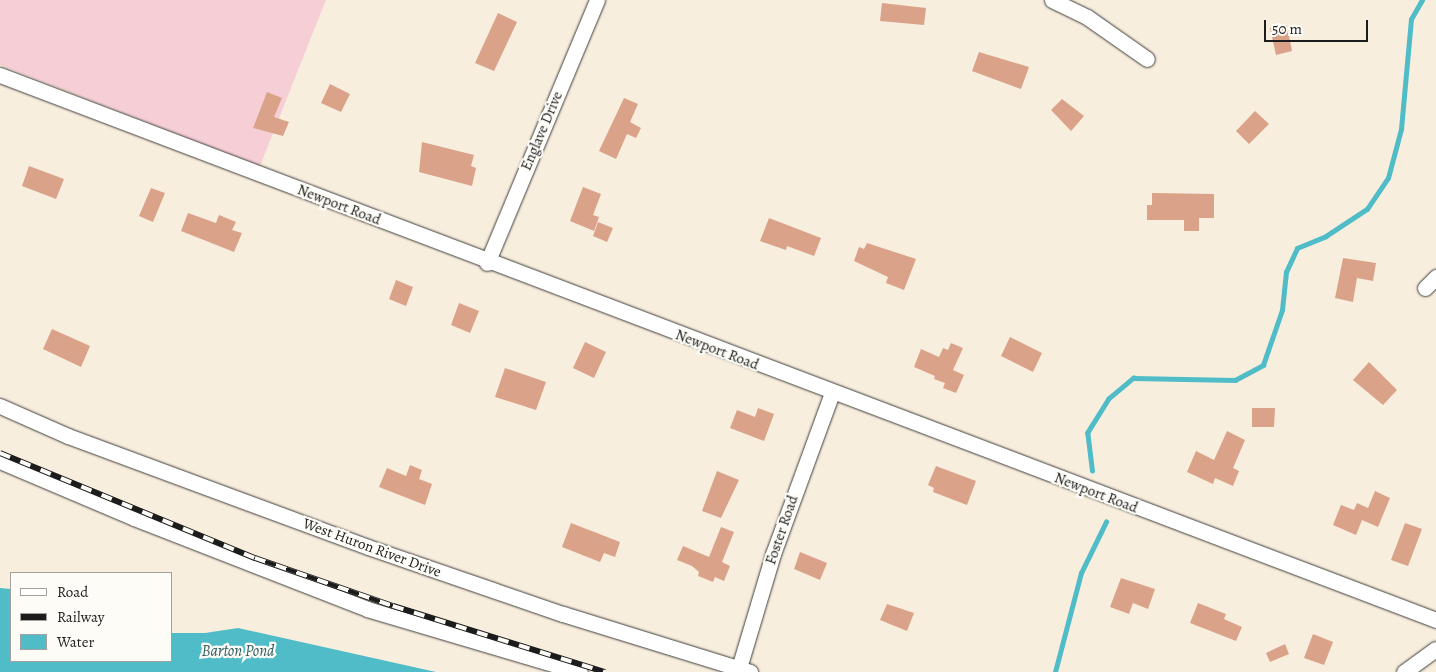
<!DOCTYPE html>
<html>
<head>
<meta charset="utf-8">
<style>
	body { margin:0 }
	#map { position:relative; width:1436px; height:672px; overflow:hidden; background:#f8eede; font-family:Alegreya,serif }
	div>[style] { position:absolute }
	[style*='--x'] { left:calc(var(--x)*1px); top:calc(var(--y)*1px); width:calc(var(--w)*1px); rotate:calc(var(--a)*1deg) }
	.built>* { inset:0; background:#f6cfd6 }
	.water>* { inset:0; background:#4fbcc8 }
	.stream>* { height:4.5px; margin:-2.25px; padding:0 2.25px; transform-origin:2.25px; border-radius:2.25px; background:#4fbcc8 }
	.building>* { inset:0; background:#dba28a }
	.roads { filter:drop-shadow(0 0 1px #3d3c39) drop-shadow(0 0 1px #3d3c39) }
	.minor>* { height:15px; margin:-7.5px; padding:0 7.5px; transform-origin:7.5px; border-radius:7.5px; background:#fff }
	.rail>* { height:5.5px; margin-top:-2.75px; transform-origin:0; background:repeating-linear-gradient(90deg,#fdfcf7 0 11px,#1c1c1c 0 22px); box-sizing:border-box; border-block:1px solid #1c1c1c }
	span { translate:-50% -50%; white-space:nowrap; text-align:center; line-height:1.15; -webkit-text-stroke:4.5px #fdfcf7; paint-order:stroke }
	.street-label { font-size:15px; color:#1c1c1c }
	.water-label { font-size:16px; color:#305c61; font-style:italic }
	.legend { position:absolute; left:10px; top:572px; width:162px; height:90px; box-sizing:border-box; background:#fdfcf7; border:1px solid #a3a29f; margin:0; padding:6px 9px; list-style:none; font-size:15px; color:#1c1c1c }
	.legend li { display:flex; align-items:center; gap:10px; height:25px }
	.legend b { width:25px; border:1px solid #a3a29f }
	.scale { position:absolute; left:1264px; top:20px; width:104px; height:22px; box-sizing:border-box; border:2px solid #1c1c1c; border-top:0; padding-left:6px; font-size:15px; line-height:18px; white-space:nowrap; color:#1c1c1c; -webkit-text-stroke:4px #fdfcf7; paint-order:stroke }
</style>
</head>
<body>
<div id="map">
	<div class="built">
		<i style="clip-path:polygon(0 0,326px 0,260px 166px,0 65px)"></i>
	</div>
	<div class="water">
		<i style="clip-path:polygon(0 588px,11px 589px,11px 661px,171px 661px,171px 633px,205px 633px,238px 628px,436px 672px,0 672px)"></i>
	</div>
	<div class="stream">
		<i style="--x:1092;--y:471;--w:38;--a:-97"></i>
		<i style="--x:1087;--y:433;--w:40;--a:-58"></i>
		<i style="--x:1108;--y:399;--w:33;--a:-40"></i>
		<i style="--x:1133;--y:378;--w:102;--a:1.1"></i>
		<i style="--x:1235;--y:380;--w:32;--a:-28"></i>
		<i style="--x:1263;--y:365;--w:58;--a:-70.9"></i>
		<i style="--x:1282;--y:310;--w:38;--a:-84"></i>
		<i style="--x:1286;--y:272;--w:26;--a:-65"></i>
		<i style="--x:1297;--y:248;--w:31;--a:-22"></i>
		<i style="--x:1326;--y:236;--w:49;--a:-33.4"></i>
		<i style="--x:1367;--y:209;--w:37;--a:-56"></i>
		<i style="--x:1388;--y:178;--w:51;--a:-75.1"></i>
		<i style="--x:1401;--y:129;--w:110;--a:-84.8"></i>
		<i style="--x:1411;--y:19;--w:22;--a:-60"></i>
		<i style="--x:1055;--y:672;--w:102;--a:-75.3"></i>
		<i style="--x:1081;--y:573;--w:57;--a:-63.9"></i>
	</div>
	<div class="building">
		<i style="clip-path:polygon(882px 3px,926px 8px,924px 25px,880px 21px)"></i>
		<i style="clip-path:polygon(498px 13px,517px 22px,494px 71px,475px 63px)"></i>
		<i style="clip-path:polygon(1287px 25px,1292px 51px,1276px 55px,1270px 28px)"></i>
		<i style="clip-path:polygon(979px 52px,1029px 67px,1021px 89px,972px 71px)"></i>
		<i style="clip-path:polygon(330px 84px,350px 94px,341px 112px,321px 103px)"></i>
		<i style="clip-path:polygon(267px 92px,282px 98px,274px 117px,289px 122px,283px 136px,253px 128px)"></i>
		<i style="clip-path:polygon(624px 98px,638px 104px,630px 122px,641px 128px,636px 138px,627px 134px,616px 159px,599px 151px)"></i>
		<i style="clip-path:polygon(1062px 99px,1084px 116px,1071px 131px,1051px 110px)"></i>
		<i style="clip-path:polygon(1255px 111px,1269px 124px,1249px 144px,1236px 131px)"></i>
		<i style="clip-path:polygon(422px 142px,474px 155px,471px 166px,476px 168px,472px 186px,419px 172px)"></i>
		<i style="clip-path:polygon(29px 166px,64px 179px,56px 199px,22px 186px)"></i>
		<i style="clip-path:polygon(583px 187px,601px 194px,593px 215px,599px 217px,594px 231px,570px 221px)"></i>
		<i style="clip-path:polygon(151px 188px,165px 193px,153px 222px,139px 216px)"></i>
		<i style="clip-path:polygon(1152px 193px,1214px 194px,1214px 218px,1199px 218px,1199px 231px,1184px 231px,1184px 220px,1147px 220px,1147px 205px,1152px 205px)"></i>
		<i style="clip-path:polygon(188px 213px,216px 223px,219px 215px,236px 222px,232px 230px,242px 233px,234px 252px,181px 231px)"></i>
		<i style="clip-path:polygon(769px 218px,821px 238px,814px 256px,787px 246px,786px 250px,760px 241px)"></i>
		<i style="clip-path:polygon(598px 222px,613px 228px,607px 242px,593px 236px)"></i>
		<i style="clip-path:polygon(867px 243px,916px 259px,904px 290px,886px 283px,888px 277px,854px 261px,859px 247px,864px 249px)"></i>
		<i style="clip-path:polygon(1343px 258px,1376px 263px,1373px 281px,1357px 278px,1353px 302px,1335px 298px)"></i>
		<i style="clip-path:polygon(396px 280px,413px 287px,406px 306px,389px 299px)"></i>
		<i style="clip-path:polygon(459px 303px,479px 311px,470px 333px,451px 325px)"></i>
		<i style="clip-path:polygon(52px 329px,90px 346px,81px 367px,43px 349px)"></i>
		<i style="clip-path:polygon(1010px 337px,1042px 353px,1033px 372px,1001px 356px)"></i>
		<i style="clip-path:polygon(585px 342px,606px 352px,594px 378px,573px 368px)"></i>
		<i style="clip-path:polygon(951px 343px,963px 348px,953px 370px,964px 375px,956px 393px,943px 388px,945px 383px,934px 379px,935px 376px,914px 367px,921px 349px,939px 357px,943px 348px,948px 350px)"></i>
		<i style="clip-path:polygon(1369px 362px,1397px 390px,1383px 405px,1353px 380px)"></i>
		<i style="clip-path:polygon(505px 368px,546px 382px,536px 410px,495px 397px)"></i>
		<i style="clip-path:polygon(758px 408px,774px 414px,764px 441px,730px 428px,737px 410px,755px 417px)"></i>
		<i style="clip-path:polygon(1252px 408px,1275px 408px,1274px 427px,1252px 427px)"></i>
		<i style="clip-path:polygon(1227px 431px,1245px 440px,1233px 468px,1239px 471px,1233px 486px,1215px 478px,1213px 484px,1187px 472px,1196px 451px,1214px 460px)"></i>
		<i style="clip-path:polygon(410px 465px,422px 470px,419px 479px,432px 484px,425px 505px,379px 487px,387px 468px,406px 476px)"></i>
		<i style="clip-path:polygon(936px 466px,976px 481px,967px 505px,933px 492px,934px 488px,928px 485px)"></i>
		<i style="clip-path:polygon(717px 471px,739px 480px,721px 518px,702px 511px)"></i>
		<i style="clip-path:polygon(1375px 491px,1390px 498px,1378px 527px,1362px 520px,1356px 535px,1333px 525px,1341px 505px,1354px 510px,1357px 503px,1368px 508px)"></i>
		<i style="clip-path:polygon(571px 523px,620px 542px,615px 557px,604px 553px,600px 562px,562px 547px)"></i>
		<i style="clip-path:polygon(1405px 523px,1422px 529px,1408px 566px,1391px 560px)"></i>
		<i style="clip-path:polygon(721px 527px,734px 532px,722px 562px,730px 566px,724px 581px,715px 577px,713px 582px,698px 576px,699px 572px,692px 566px,677px 560px,683px 546px,709px 557px)"></i>
		<i style="clip-path:polygon(800px 552px,827px 563px,820px 580px,794px 569px)"></i>
		<i style="clip-path:polygon(1121px 578px,1155px 589px,1148px 609px,1133px 603px,1129px 614px,1110px 607px)"></i>
		<i style="clip-path:polygon(1198px 603px,1226px 614px,1224px 619px,1242px 627px,1236px 641px,1190px 623px)"></i>
		<i style="clip-path:polygon(887px 604px,914px 613px,907px 631px,880px 620px)"></i>
		<i style="clip-path:polygon(1313px 634px,1333px 642px,1324px 665px,1304px 658px)"></i>
		<i style="clip-path:polygon(1285px 644px,1289px 654px,1270px 662px,1266px 653px)"></i>
	</div>
	<div class="roads">
		<div class="minor">
			<i style="--x:1052;--y:0;--w:39;--a:26"></i>
			<i style="--x:1087;--y:17;--w:73;--a:35"></i>
			<i style="--x:0;--y:75;--w:1536;--a:20.78"></i>
			<i style="--x:487;--y:263;--w:285;--a:-67.3"></i>
			<i style="--x:1425;--y:288;--w:16;--a:-45"></i>
			<i style="--x:0;--y:406;--w:74;--a:23.8"></i>
			<i style="--x:68;--y:436;--w:320;--a:20.3"></i>
			<i style="--x:368;--y:547;--w:206;--a:19"></i>
			<i style="--x:563;--y:614;--w:196;--a:17.2"></i>
			<i style="--x:0;--y:461;--w:146;--a:23"></i>
			<i style="--x:134;--y:518;--w:250;--a:21.3"></i>
			<i style="--x:367;--y:609;--w:222;--a:16.5"></i>
			<i style="--x:739;--y:668;--w:119;--a:-73.4"></i>
			<i style="--x:773;--y:554;--w:171;--a:-69.9"></i>
			<i style="--x:1404;--y:672;--w:39;--a:-36"></i>
		</div>
	</div>
	<div class="rail">
		<i style="--x:0;--y:453;--w:276;--a:22.4"></i>
		<i style="--x:255;--y:558;--w:146;--a:19.2"></i>
		<i style="--x:393;--y:606;--w:222;--a:17.3"></i>
	</div>
	<div class="street-label">
		<span style="left:542px;top:131px;rotate:-67deg">Englave Drive</span>
		<span style="left:339px;top:205px;rotate:21deg">Newport Road</span>
		<span style="left:717px;top:350px;rotate:21deg">Newport Road</span>
		<span style="left:1096px;top:493px;rotate:21deg">Newport Road</span>
		<span style="left:782px;top:530px;rotate:-71deg">Foster Road</span>
		<span style="left:372px;top:548px;rotate:20deg">West Huron River Drive</span>
	</div>
	<div class="water-label">
		<span style="left:238px;top:651px">Barton Pond</span>
	</div>
	<ul class="legend">
	<li><b style="height:6px;background:#fff"></b>Road</li>
	<li><b style="height:6px;background:#1c1c1c"></b>Railway</li>
	<li><b style="height:14px;background:#4fbcc8"></b>Water</li>
	</ul>
	<div class="scale">50 m</div>
</div>
</body>
</html>
